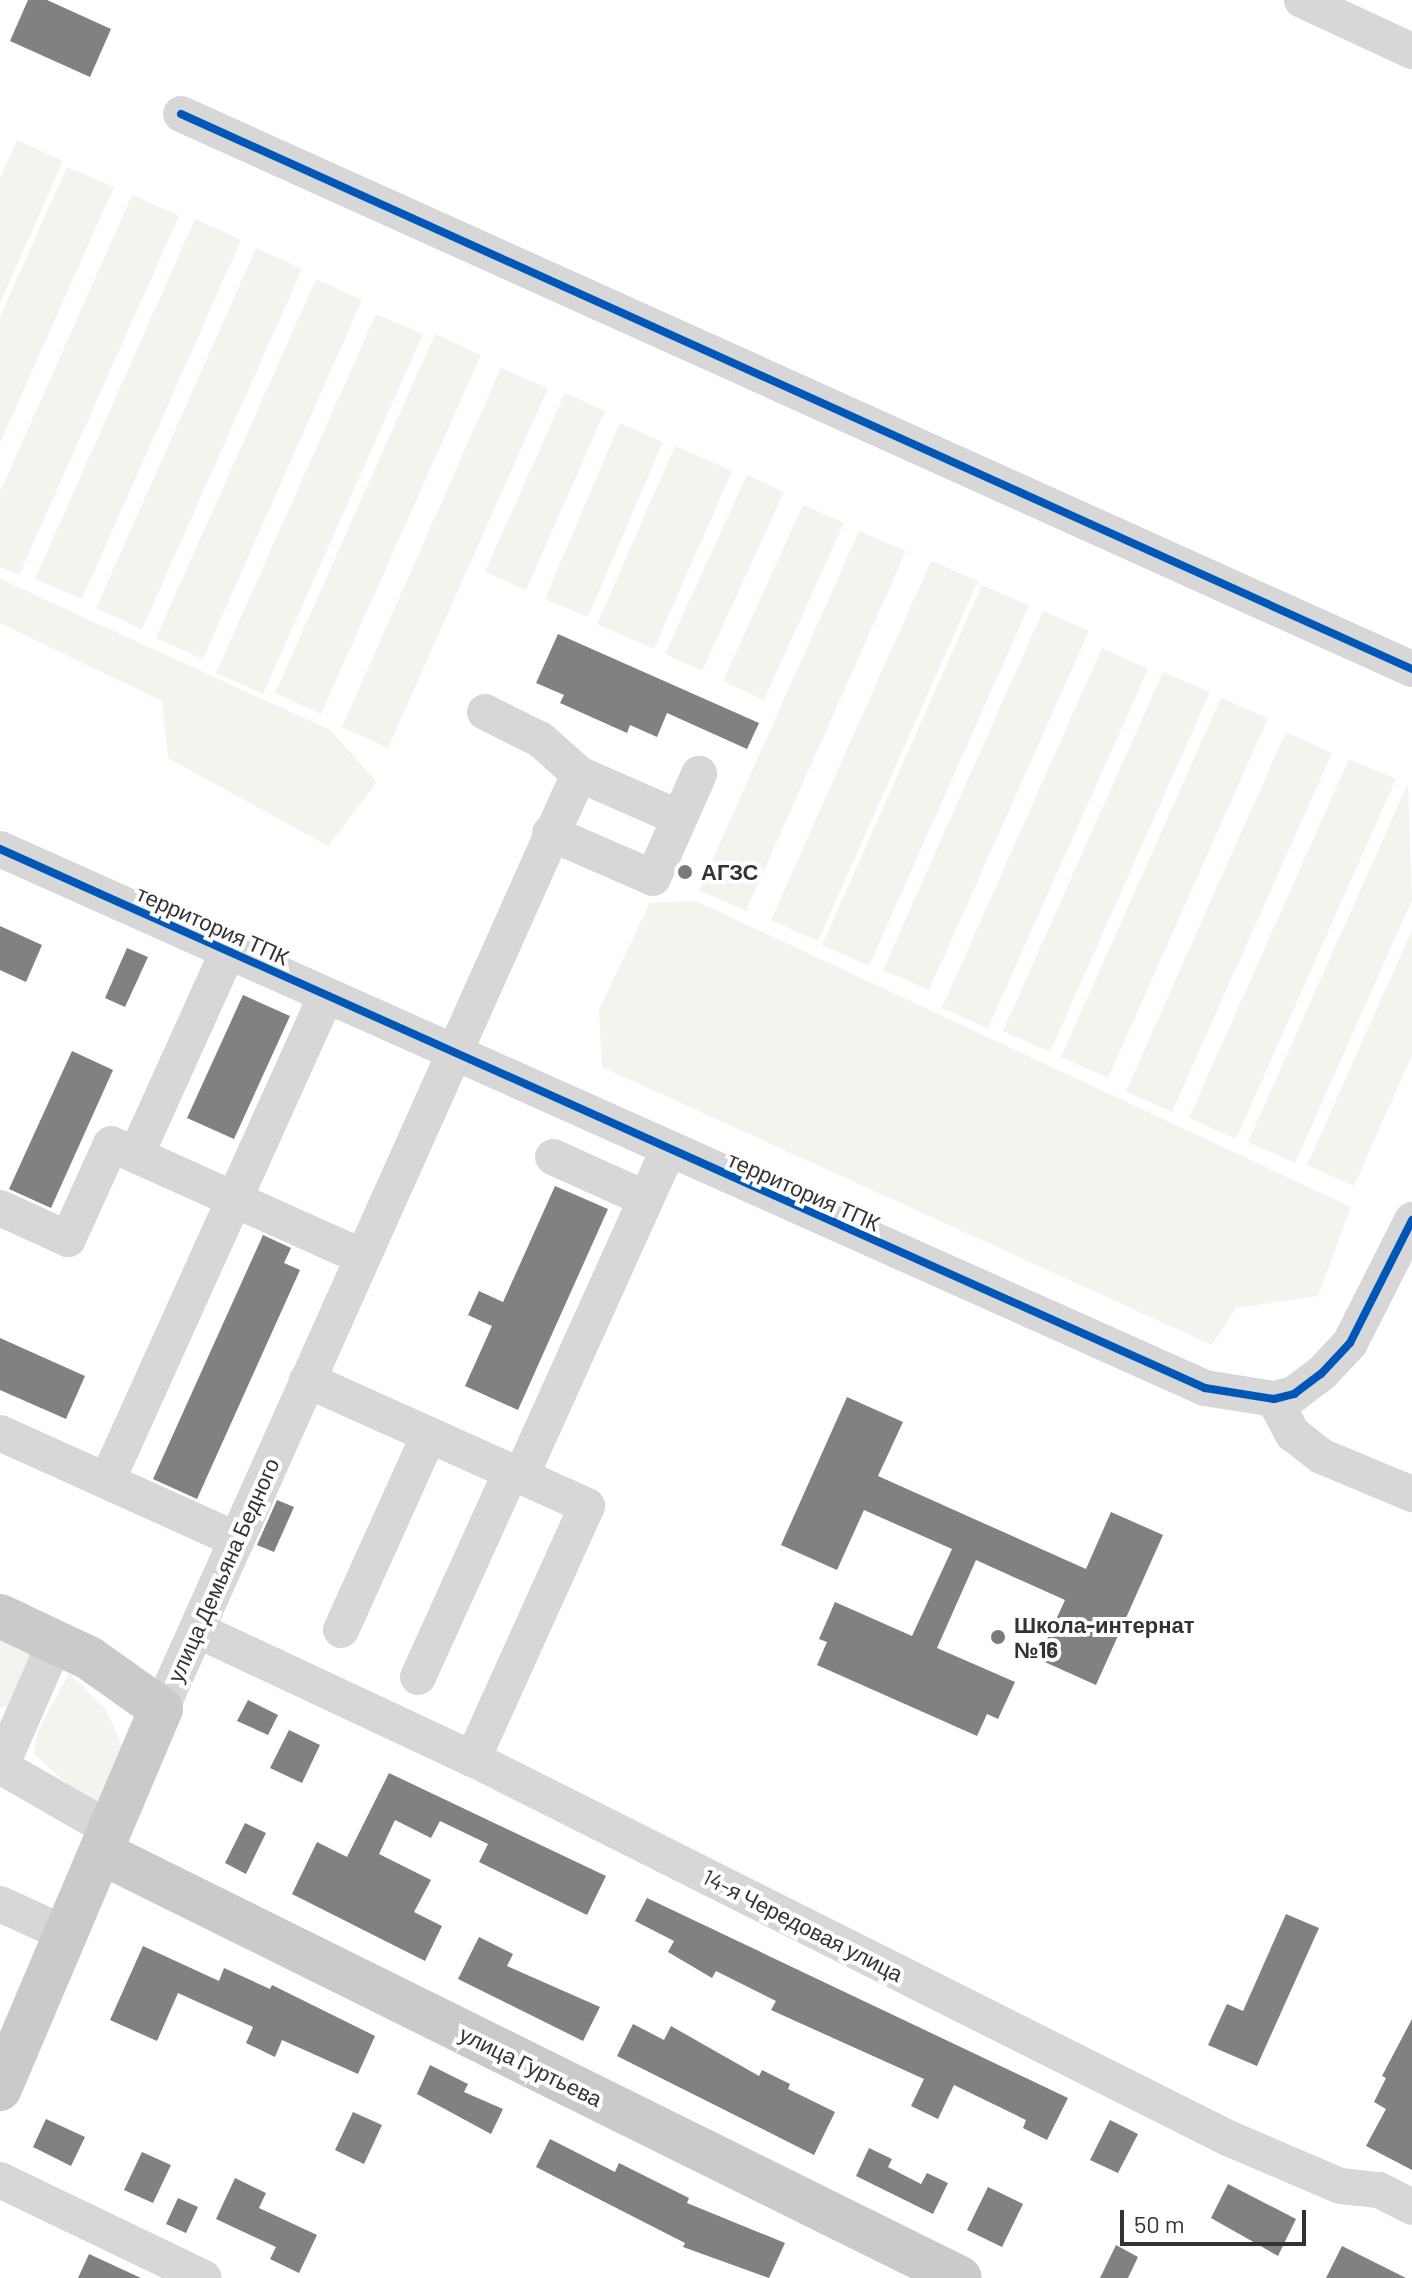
<!DOCTYPE html>
<html>
<head>
<meta charset="utf-8">
<style>
	body { margin:0 }
	#map { position:relative; width:1412px; height:2278px; overflow:hidden; background:#fff; font-family:Barlow,sans-serif }
	div>[style] { position:absolute }
	[style*='--x'] { left:calc(var(--x)*1px); top:calc(var(--y)*1px); width:calc(var(--w)*1px); rotate:calc(var(--a)*1deg) }
	.green>* { inset:0; background:#f1f5ed }
	.building>* { inset:0; background:#818181 }
	.minor>* { height:36px; margin:-18px; padding:0 18px; transform-origin:18px; border-radius:18px; background:#d7d7d7 }
	.major>* { height:44px; margin:-22px; padding:0 22px; transform-origin:22px; border-radius:22px; background:#cacaca }
	.cycleway>* { height:8px; margin:-4px; padding:0 4px; transform-origin:4px; border-radius:4px; background:#0057b8 }
	.dots>* { width:22px; height:22px; translate:-50% -50%; box-sizing:border-box; border:4px solid #fff; border-radius:50% }
	span { translate:-50% -50%; white-space:nowrap; text-align:center; line-height:1.15; -webkit-text-stroke:8px #fff; paint-order:stroke }
	.poi-label { font-size:22px; color:#333; font-weight:700 }
	.left { translate:0 -50%; text-align:left }
	.street-label { font-size:22px; color:#333 }
	.scale { position:absolute; left:1120px; top:2210px; width:186px; height:36px; box-sizing:border-box; border:4px solid #333; border-top:0; padding-left:10px; font-size:24px; line-height:28px; white-space:nowrap; color:#333; -webkit-text-stroke:6px #fff; paint-order:stroke }
</style>
</head>
<body>
<div id="map">
	<div class="green">
		<i style="clip-path:polygon(17px 140px,63px 161px,0 303px,0 178px)"></i>
		<i style="clip-path:polygon(67px 167px,114px 187px,0 443px,0 317px)"></i>
		<i style="clip-path:polygon(132px 195px,179px 216px,19px 575px,0 567px,0 492px)"></i>
		<i style="clip-path:polygon(195px 219px,241px 240px,82px 599px,35px 579px)"></i>
		<i style="clip-path:polygon(256px 248px,302px 269px,142px 629px,96px 608px)"></i>
		<i style="clip-path:polygon(316px 279px,362px 300px,203px 659px,156px 638px)"></i>
		<i style="clip-path:polygon(376px 314px,423px 334px,263px 694px,216px 673px)"></i>
		<i style="clip-path:polygon(435px 334px,481px 355px,321px 714px,275px 693px)"></i>
		<i style="clip-path:polygon(501px 368px,548px 388px,388px 748px,342px 727px)"></i>
		<i style="clip-path:polygon(565px 393px,605px 411px,526px 590px,485px 572px)"></i>
		<i style="clip-path:polygon(620px 423px,663px 442px,588px 617px,545px 599px)"></i>
		<i style="clip-path:polygon(675px 446px,732px 471px,654px 649px,597px 624px)"></i>
		<i style="clip-path:polygon(747px 475px,784px 492px,702px 671px,665px 654px)"></i>
		<i style="clip-path:polygon(803px 505px,844px 523px,764px 700px,723px 681px)"></i>
		<i style="clip-path:polygon(859px 531px,906px 551px,746px 911px,699px 890px)"></i>
		<i style="clip-path:polygon(931px 561px,978px 581px,818px 941px,771px 920px)"></i>
		<i style="clip-path:polygon(0 579px,330px 730px,377px 782px,328px 846px,168px 758px,162px 701px,0 623px)"></i>
		<i style="clip-path:polygon(982px 585px,1029px 606px,869px 966px,822px 945px)"></i>
		<i style="clip-path:polygon(1043px 611px,1089px 631px,929px 990px,883px 970px)"></i>
		<i style="clip-path:polygon(1102px 648px,1148px 669px,988px 1028px,942px 1008px)"></i>
		<i style="clip-path:polygon(1163px 672px,1210px 692px,1050px 1052px,1003px 1031px)"></i>
		<i style="clip-path:polygon(1221px 698px,1268px 718px,1108px 1078px,1061px 1057px)"></i>
		<i style="clip-path:polygon(1286px 732px,1332px 753px,1172px 1112px,1126px 1091px)"></i>
		<i style="clip-path:polygon(1349px 759px,1396px 779px,1236px 1139px,1189px 1118px)"></i>
		<i style="clip-path:polygon(1408px 783px,1412px 900px,1295px 1163px,1248px 1142px)"></i>
		<i style="clip-path:polygon(696px 901px,1351px 1207px,1318px 1296px,1236px 1308px,1212px 1345px,602px 1067px,599px 1009px,650px 903px)"></i>
		<i style="clip-path:polygon(1412px 930px,1412px 1055px,1354px 1186px,1307px 1165px)"></i>
		<i style="clip-path:polygon(0 1637px,33px 1651px,8px 1707px,0 1707px)"></i>
		<i style="clip-path:polygon(69px 1673px,105px 1708px,124px 1750px,113px 1799px,91px 1805px,34px 1754px,38px 1731px)"></i>
	</div>
	<div class="building">
		<i style="clip-path:polygon(28px 0,47px 0,111px 29px,90px 77px,10px 41px)"></i>
		<i style="clip-path:polygon(558px 634px,759px 723px,747px 749px,667px 713px,657px 737px,630px 725px,627px 733px,560px 703px,564px 695px,536px 683px)"></i>
		<i style="clip-path:polygon(0 926px,42px 945px,26px 982px,0 970px)"></i>
		<i style="clip-path:polygon(127px 948px,148px 957px,125px 1007px,105px 998px)"></i>
		<i style="clip-path:polygon(243px 995px,290px 1016px,234px 1139px,187px 1118px)"></i>
		<i style="clip-path:polygon(72px 1051px,113px 1070px,51px 1208px,9px 1189px)"></i>
		<i style="clip-path:polygon(555px 1186px,608px 1209px,518px 1410px,465px 1386px,492px 1326px,468px 1315px,479px 1291px,503px 1302px)"></i>
		<i style="clip-path:polygon(263px 1235px,291px 1248px,284px 1263px,300px 1270px,197px 1499px,153px 1479px)"></i>
		<i style="clip-path:polygon(0 1338px,85px 1376px,66px 1419px,0 1390px)"></i>
		<i style="clip-path:polygon(847px 1397px,903px 1422px,878px 1476px,1086px 1569px,1111px 1512px,1163px 1535px,1096px 1685px,1038px 1659px,1065px 1600px,976px 1560px,937px 1648px,1015px 1682px,998px 1719px,987px 1714px,977px 1736px,817px 1665px,827px 1642px,819px 1639px,835px 1602px,912px 1636px,952px 1549px,864px 1510px,837px 1570px,781px 1545px)"></i>
		<i style="clip-path:polygon(277px 1500px,294px 1507px,274px 1552px,257px 1545px)"></i>
		<i style="clip-path:polygon(248px 1700px,278px 1715px,268px 1735px,237px 1721px)"></i>
		<i style="clip-path:polygon(289px 1730px,320px 1745px,302px 1783px,270px 1768px)"></i>
		<i style="clip-path:polygon(389px 1773px,606px 1876px,587px 1915px,479px 1862px,488px 1844px,440px 1821px,431px 1838px,395px 1820px,379px 1854px,431px 1880px,414px 1912px,442px 1926px,425px 1961px,292px 1894px,317px 1842px,347px 1857px)"></i>
		<i style="clip-path:polygon(245px 1823px,266px 1833px,246px 1874px,225px 1863px)"></i>
		<i style="clip-path:polygon(647px 1898px,1068px 2098px,1047px 2140px,1023px 2128px,1026px 2120px,954px 2085px,938px 2119px,911px 2106px,924px 2079px,771px 2010px,776px 2001px,716px 1971px,712px 1978px,668px 1952px,674px 1941px,635px 1921px)"></i>
		<i style="clip-path:polygon(1286px 1914px,1319px 1928px,1257px 2066px,1208px 2045px,1227px 2004px,1243px 2011px)"></i>
		<i style="clip-path:polygon(479px 1937px,513px 1954px,507px 1966px,600px 2007px,583px 2041px,458px 1979px)"></i>
		<i style="clip-path:polygon(143px 1946px,219px 1981px,224px 1968px,270px 1989px,272px 1985px,375px 2036px,358px 2074px,282px 2040px,275px 2057px,246px 2043px,253px 2027px,178px 1993px,157px 2041px,110px 2020px)"></i>
		<i style="clip-path:polygon(1412px 2019px,1412px 2170px,1366px 2146px,1386px 2109px,1374px 2102px,1386px 2078px,1382px 2076px)"></i>
		<i style="clip-path:polygon(633px 2024px,664px 2040px,671px 2026px,759px 2076px,762px 2070px,790px 2084px,788px 2089px,835px 2112px,814px 2155px,617px 2056px)"></i>
		<i style="clip-path:polygon(430px 2065px,468px 2084px,464px 2092px,503px 2109px,491px 2134px,417px 2094px)"></i>
		<i style="clip-path:polygon(353px 2112px,382px 2125px,364px 2164px,335px 2150px)"></i>
		<i style="clip-path:polygon(46px 2119px,85px 2137px,71px 2166px,33px 2147px)"></i>
		<i style="clip-path:polygon(1110px 2120px,1138px 2134px,1118px 2173px,1090px 2160px)"></i>
		<i style="clip-path:polygon(550px 2139px,615px 2172px,619px 2163px,689px 2198px,687px 2203px,785px 2243px,769px 2278px,683px 2247px,685px 2243px,536px 2167px)"></i>
		<i style="clip-path:polygon(869px 2148px,892px 2159px,888px 2167px,921px 2184px,927px 2173px,948px 2183px,933px 2214px,856px 2176px)"></i>
		<i style="clip-path:polygon(142px 2152px,171px 2165px,153px 2203px,124px 2190px)"></i>
		<i style="clip-path:polygon(235px 2178px,266px 2193px,259px 2208px,317px 2235px,299px 2273px,270px 2259px,276px 2247px,216px 2219px)"></i>
		<i style="clip-path:polygon(1228px 2184px,1296px 2219px,1278px 2256px,1211px 2218px)"></i>
		<i style="clip-path:polygon(988px 2187px,1023px 2204px,1002px 2247px,967px 2230px)"></i>
		<i style="clip-path:polygon(178px 2198px,198px 2207px,186px 2233px,166px 2224px)"></i>
		<i style="clip-path:polygon(1116px 2245px,1138px 2257px,1128px 2278px,1100px 2278px)"></i>
		<i style="clip-path:polygon(1342px 2246px,1406px 2278px,1326px 2278px)"></i>
		<i style="clip-path:polygon(89px 2254px,141px 2278px,78px 2278px)"></i>
	</div>
	<div class="minor">
		<i style="--x:1302;--y:0;--w:121;--a:24.9"></i>
		<i style="--x:181;--y:114;--w:1350;--a:24.27"></i>
		<i style="--x:485;--y:712;--w:63;--a:26.6"></i>
		<i style="--x:541;--y:740;--w:51;--a:41.8"></i>
		<i style="--x:579;--y:774;--w:109;--a:23.7"></i>
		<i style="--x:550;--y:833;--w:112;--a:23.6"></i>
		<i style="--x:653;--y:878;--w:114;--a:-66.1"></i>
		<i style="--x:0;--y:849;--w:1320;--a:24.1"></i>
		<i style="--x:1205;--y:1388;--w:70;--a:9.1"></i>
		<i style="--x:1274;--y:1399;--w:21;--a:-14"></i>
		<i style="--x:1294;--y:1394;--w:34;--a:-37"></i>
		<i style="--x:1321;--y:1374;--w:42;--a:-46.9"></i>
		<i style="--x:1350;--y:1343;--w:138;--a:-63.2"></i>
		<i style="--x:136;--y:1155;--w:224;--a:-65.7"></i>
		<i style="--x:553;--y:1157;--w:102;--a:24.3"></i>
		<i style="--x:0;--y:1208;--w:75;--a:24.5"></i>
		<i style="--x:68;--y:1239;--w:104;--a:-65.6"></i>
		<i style="--x:111;--y:1144;--w:275;--a:24.2"></i>
		<i style="--x:307;--y:1380;--w:307;--a:24.2"></i>
		<i style="--x:587;--y:1506;--w:277;--a:114.3"></i>
		<i style="--x:1274;--y:1399;--w:40;--a:62"></i>
		<i style="--x:1293;--y:1434;--w:36;--a:38"></i>
		<i style="--x:1321;--y:1456;--w:99;--a:22.7"></i>
		<i style="--x:0;--y:1433;--w:260;--a:24.3"></i>
		<i style="--x:521;--y:1476;--w:357;--a:-65.7"></i>
		<i style="--x:107;--y:1481;--w:532;--a:-65.7"></i>
		<i style="--x:197;--y:1630;--w:305;--a:25.1"></i>
		<i style="--x:473;--y:1759;--w:845;--a:26.66"></i>
		<i style="--x:1228;--y:2138;--w:122;--a:23.2"></i>
		<i style="--x:1340;--y:2186;--w:39;--a:6"></i>
		<i style="--x:1379;--y:2190;--w:37;--a:27"></i>
		<i style="--x:341;--y:1630;--w:214;--a:-65.7"></i>
		<i style="--x:418;--y:1677;--w:225;--a:-65.6"></i>
		<i style="--x:161;--y:1709;--w:1024;--a:-65.91"></i>
		<i style="--x:0;--y:1766;--w:130;--a:29.9"></i>
		<i style="--x:1;--y:1766;--w:137;--a:-66.4"></i>
		<i style="--x:0;--y:1904;--w:75;--a:24.5"></i>
		<i style="--x:0;--y:2180;--w:226;--a:25.7"></i>
	</div>
	<div class="major">
		<i style="--x:0;--y:1616;--w:98;--a:25.3"></i>
		<i style="--x:89;--y:1658;--w:88;--a:35.3"></i>
		<i style="--x:161;--y:1709;--w:413;--a:113"></i>
		<i style="--x:102;--y:1853;--w:957;--a:26.35"></i>
	</div>
	<div class="cycleway">
		<i style="--x:181;--y:114;--w:1350;--a:24.27"></i>
		<i style="--x:0;--y:849;--w:1320;--a:24.1"></i>
		<i style="--x:1205;--y:1388;--w:70;--a:9.1"></i>
		<i style="--x:1274;--y:1399;--w:21;--a:-14"></i>
		<i style="--x:1294;--y:1394;--w:34;--a:-37"></i>
		<i style="--x:1321;--y:1374;--w:42;--a:-46.9"></i>
		<i style="--x:1350;--y:1343;--w:138;--a:-63.2"></i>
	</div>
	<div class="dots">
		<i style="left:685px;top:872px;background:#7a7a7a"></i>
		<i style="left:998px;top:1637px;background:#7a7a7a"></i>
	</div>
	<div class="poi-label">
		<span class="left" style="left:701px;top:872px">АГЗС</span>
		<span class="left" style="left:1014px;top:1637px">Школа-интернат<br>№16</span>
	</div>
	<div class="street-label">
		<span style="left:213px;top:925px;rotate:24deg">территория ТПК</span>
		<span style="left:804px;top:1191px;rotate:24deg">территория ТПК</span>
		<span style="left:223px;top:1570px;rotate:-66deg">улица Демьяна Бедного</span>
		<span style="left:803px;top:1925px;rotate:27deg">14-я Чередовая улица</span>
		<span style="left:531px;top:2066px;rotate:26deg">улица Гуртьева</span>
	</div>
	<div class="scale">50 m</div>
</div>
</body>
</html>
